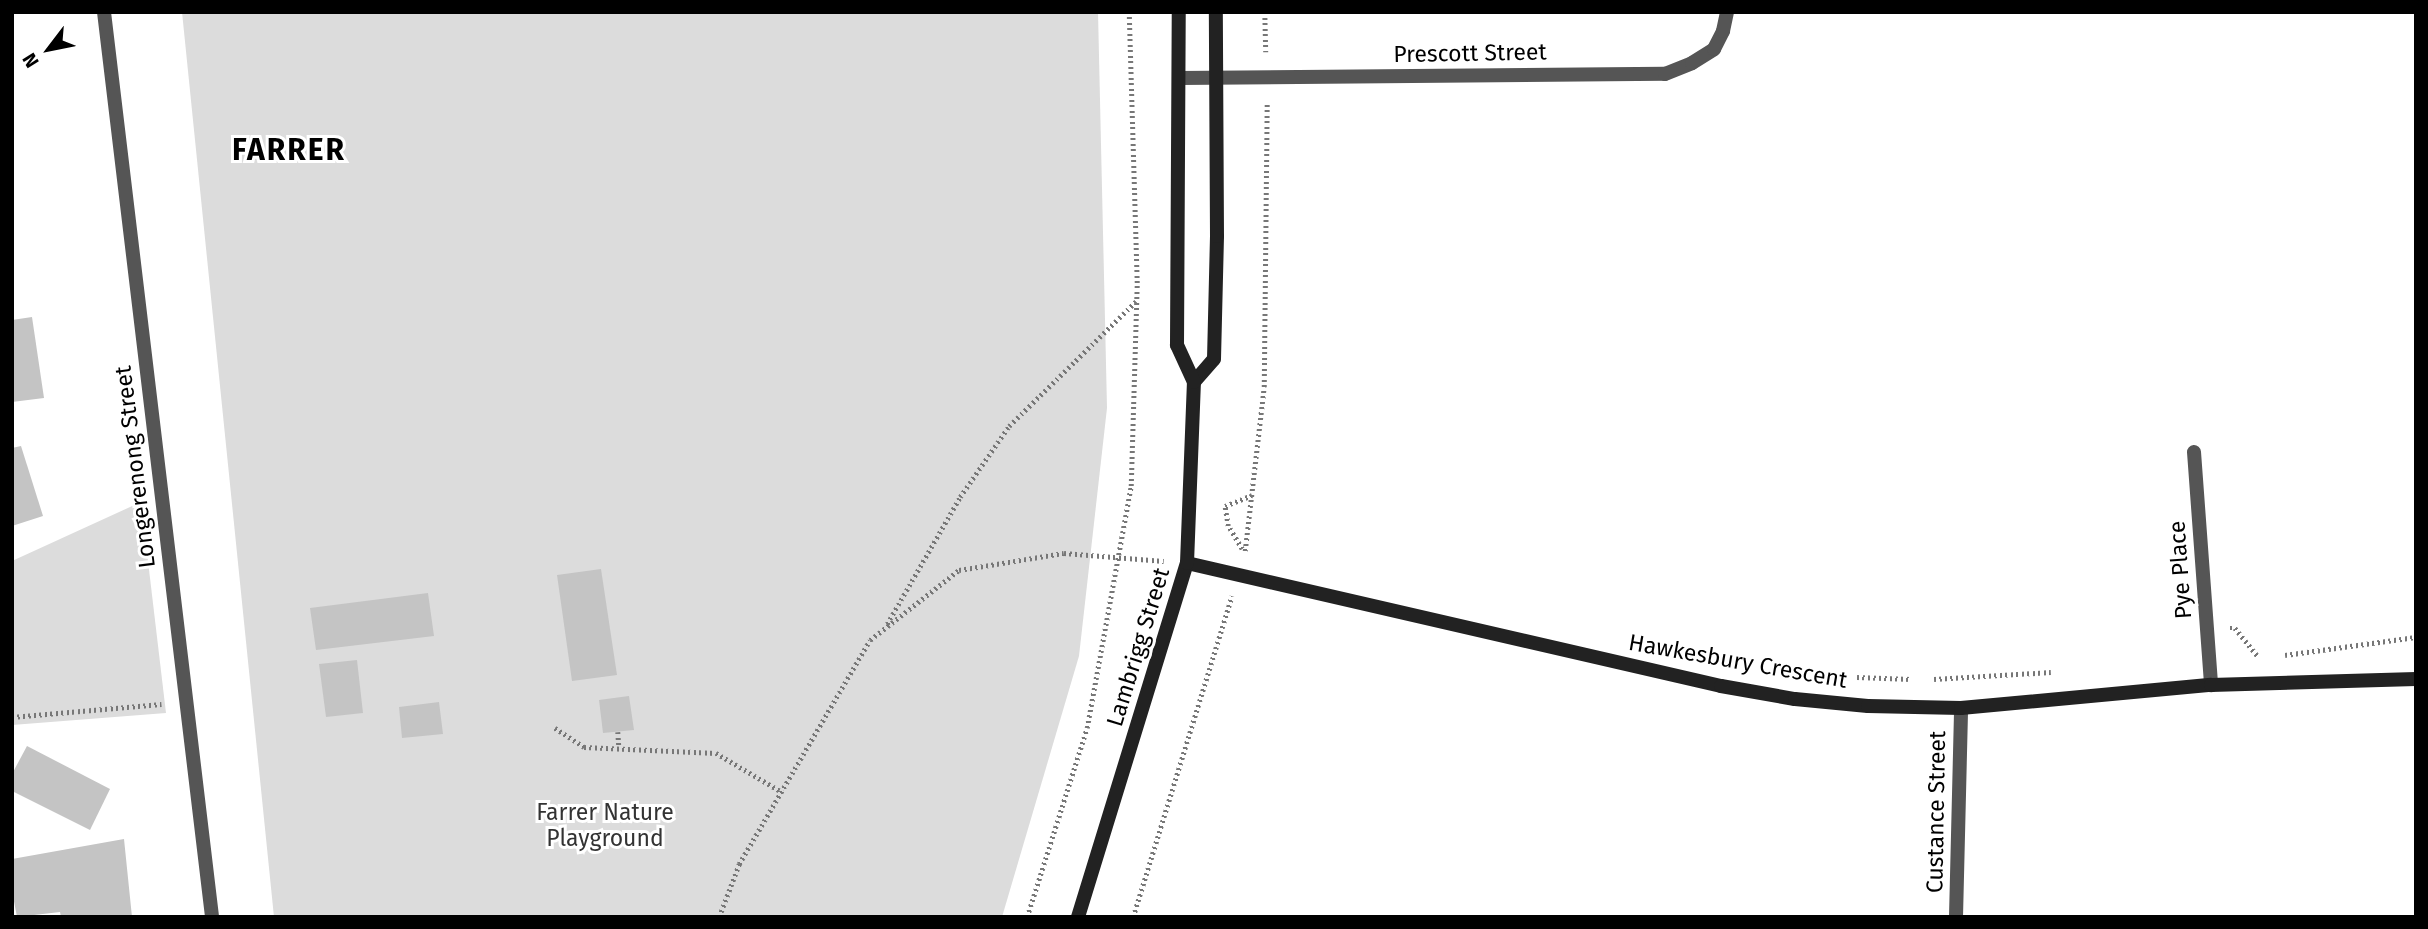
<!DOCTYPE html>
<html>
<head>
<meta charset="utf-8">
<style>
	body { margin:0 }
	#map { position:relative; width:2428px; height:929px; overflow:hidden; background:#fff; font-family:"Fira Sans",sans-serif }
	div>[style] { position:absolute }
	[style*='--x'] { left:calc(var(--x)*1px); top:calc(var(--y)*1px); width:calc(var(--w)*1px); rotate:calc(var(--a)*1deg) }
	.green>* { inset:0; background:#dcdcdc }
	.building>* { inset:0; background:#c4c4c4 }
	.path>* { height:4.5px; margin-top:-2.25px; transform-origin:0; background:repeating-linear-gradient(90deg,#777 0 2px,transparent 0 5.5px) }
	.street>* { height:14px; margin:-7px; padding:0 7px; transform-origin:7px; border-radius:7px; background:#555 }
	.secondary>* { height:14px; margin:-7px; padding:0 7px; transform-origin:7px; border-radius:7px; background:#222 }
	span { translate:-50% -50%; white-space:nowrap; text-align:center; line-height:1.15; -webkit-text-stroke:6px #fff; paint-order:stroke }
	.street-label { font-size:23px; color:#000 }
	.park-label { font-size:23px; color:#333 }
	.district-label { font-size:30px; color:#000; font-weight:700; letter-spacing:2px }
	.frame { position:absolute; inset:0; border:14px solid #000; pointer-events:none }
	.north { position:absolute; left:14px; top:14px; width:70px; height:70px; -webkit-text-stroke:5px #fff; paint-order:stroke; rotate:238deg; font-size:19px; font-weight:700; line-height:28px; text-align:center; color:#000 }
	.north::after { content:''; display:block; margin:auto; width:24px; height:32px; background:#000; clip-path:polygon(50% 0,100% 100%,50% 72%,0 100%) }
</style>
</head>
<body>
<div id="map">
	<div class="green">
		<i style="clip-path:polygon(182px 12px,1098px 12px,1107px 408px,1079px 656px,1002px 917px,274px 917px)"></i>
		<i style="clip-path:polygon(141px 502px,166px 713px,12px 725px,12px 561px)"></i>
	</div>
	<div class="building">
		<i style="clip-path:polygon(32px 317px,44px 398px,12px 402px,12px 320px)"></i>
		<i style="clip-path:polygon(21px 446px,43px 516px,12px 526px,12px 448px)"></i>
		<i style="clip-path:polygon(601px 569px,617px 675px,572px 681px,557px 575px)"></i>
		<i style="clip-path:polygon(428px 593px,434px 636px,316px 650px,310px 608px)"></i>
		<i style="clip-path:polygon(357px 660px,363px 713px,326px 717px,319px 664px)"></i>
		<i style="clip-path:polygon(629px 696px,634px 730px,603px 733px,599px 700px)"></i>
		<i style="clip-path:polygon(439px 702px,443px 734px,402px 738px,399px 707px)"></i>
		<i style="clip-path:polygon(27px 746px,110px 789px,90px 830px,12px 791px,12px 774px)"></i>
		<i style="clip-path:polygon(124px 839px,132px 917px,61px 917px,60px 912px,17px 917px,12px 891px,12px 859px)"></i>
	</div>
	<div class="path">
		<i style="--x:1265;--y:12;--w:40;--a:88.6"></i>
		<i style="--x:1242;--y:549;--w:27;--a:-121"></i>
		<i style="--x:1228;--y:526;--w:20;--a:-99"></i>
		<i style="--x:1225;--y:506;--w:29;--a:-22"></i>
		<i style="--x:1245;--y:551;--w:165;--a:-83.4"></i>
		<i style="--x:1264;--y:387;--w:284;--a:-89.4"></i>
		<i style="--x:887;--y:624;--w:146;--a:-60.1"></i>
		<i style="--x:960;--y:497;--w:86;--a:-55.4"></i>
		<i style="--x:1009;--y:426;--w:178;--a:-44.5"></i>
		<i style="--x:2230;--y:628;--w:5;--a:0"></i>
		<i style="--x:2235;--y:628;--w:38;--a:51"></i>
		<i style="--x:2285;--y:655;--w:132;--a:-7.8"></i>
		<i style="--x:1857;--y:677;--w:54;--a:2.1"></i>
		<i style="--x:1934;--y:679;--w:117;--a:-3.4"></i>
		<i style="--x:12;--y:717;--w:150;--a:-5"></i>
		<i style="--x:555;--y:728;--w:35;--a:33"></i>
		<i style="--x:584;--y:747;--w:132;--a:2.6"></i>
		<i style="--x:716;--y:753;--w:77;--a:30.6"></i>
		<i style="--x:618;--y:732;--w:15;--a:86"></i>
		<i style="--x:719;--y:917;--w:57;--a:-69.3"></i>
		<i style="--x:739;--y:864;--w:259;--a:-59.7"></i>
		<i style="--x:870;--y:640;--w:113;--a:-38.2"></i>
		<i style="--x:959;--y:570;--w:106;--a:-9.2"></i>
		<i style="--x:1064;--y:553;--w:100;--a:4.6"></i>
		<i style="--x:1027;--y:917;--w:198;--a:-72.4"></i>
		<i style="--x:1087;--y:728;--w:246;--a:-79.7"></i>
		<i style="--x:1131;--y:486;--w:203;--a:-88.3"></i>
		<i style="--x:1137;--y:283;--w:271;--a:-91.7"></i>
		<i style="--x:1133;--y:917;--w:336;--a:-72.9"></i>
	</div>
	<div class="street">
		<i style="--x:104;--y:12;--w:911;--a:83.19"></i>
		<i style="--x:1180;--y:78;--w:485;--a:-0.5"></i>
		<i style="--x:1665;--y:74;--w:29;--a:-22"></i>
		<i style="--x:1692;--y:63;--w:26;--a:-32"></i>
		<i style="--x:1714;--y:49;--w:20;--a:-63"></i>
		<i style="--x:1723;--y:31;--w:19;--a:-78"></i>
		<i style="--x:2194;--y:452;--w:234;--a:85.8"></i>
		<i style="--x:1956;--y:917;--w:209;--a:-88.6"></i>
	</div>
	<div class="secondary">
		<i style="--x:1194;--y:382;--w:30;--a:-49"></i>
		<i style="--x:1214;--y:359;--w:123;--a:-88.6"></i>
		<i style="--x:1217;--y:236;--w:224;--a:-90.3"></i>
		<i style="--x:1187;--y:563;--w:548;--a:12.97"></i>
		<i style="--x:1721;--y:686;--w:75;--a:10"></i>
		<i style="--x:1795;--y:699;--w:73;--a:5.5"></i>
		<i style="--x:1868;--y:706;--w:93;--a:1.2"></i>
		<i style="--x:1961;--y:708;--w:251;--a:-5.3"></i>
		<i style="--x:2211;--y:685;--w:205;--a:-1.7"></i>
		<i style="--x:1078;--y:917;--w:370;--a:-72.9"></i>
		<i style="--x:1187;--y:563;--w:181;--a:-87.8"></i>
		<i style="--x:1194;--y:382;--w:41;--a:-114.7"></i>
		<i style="--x:1177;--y:345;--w:333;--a:-89.7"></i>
	</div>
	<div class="street-label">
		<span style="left:1470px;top:53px;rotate:-1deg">Prescott Street</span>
		<span style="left:135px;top:467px;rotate:-97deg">Longerenong Street</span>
		<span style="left:2180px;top:570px;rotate:-94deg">Pye Place</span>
		<span style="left:1138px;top:647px;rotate:-73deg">Lambrigg Street</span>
		<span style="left:1738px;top:661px;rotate:10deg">Hawkesbury Crescent</span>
		<span style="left:1936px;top:812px;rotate:-89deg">Custance Street</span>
	</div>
	<div class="park-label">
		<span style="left:605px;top:825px">Farrer Nature<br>Playground</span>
	</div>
	<div class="district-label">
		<span style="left:289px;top:150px">FARRER</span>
	</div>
	<div class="frame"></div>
	<div class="north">N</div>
</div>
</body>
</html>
